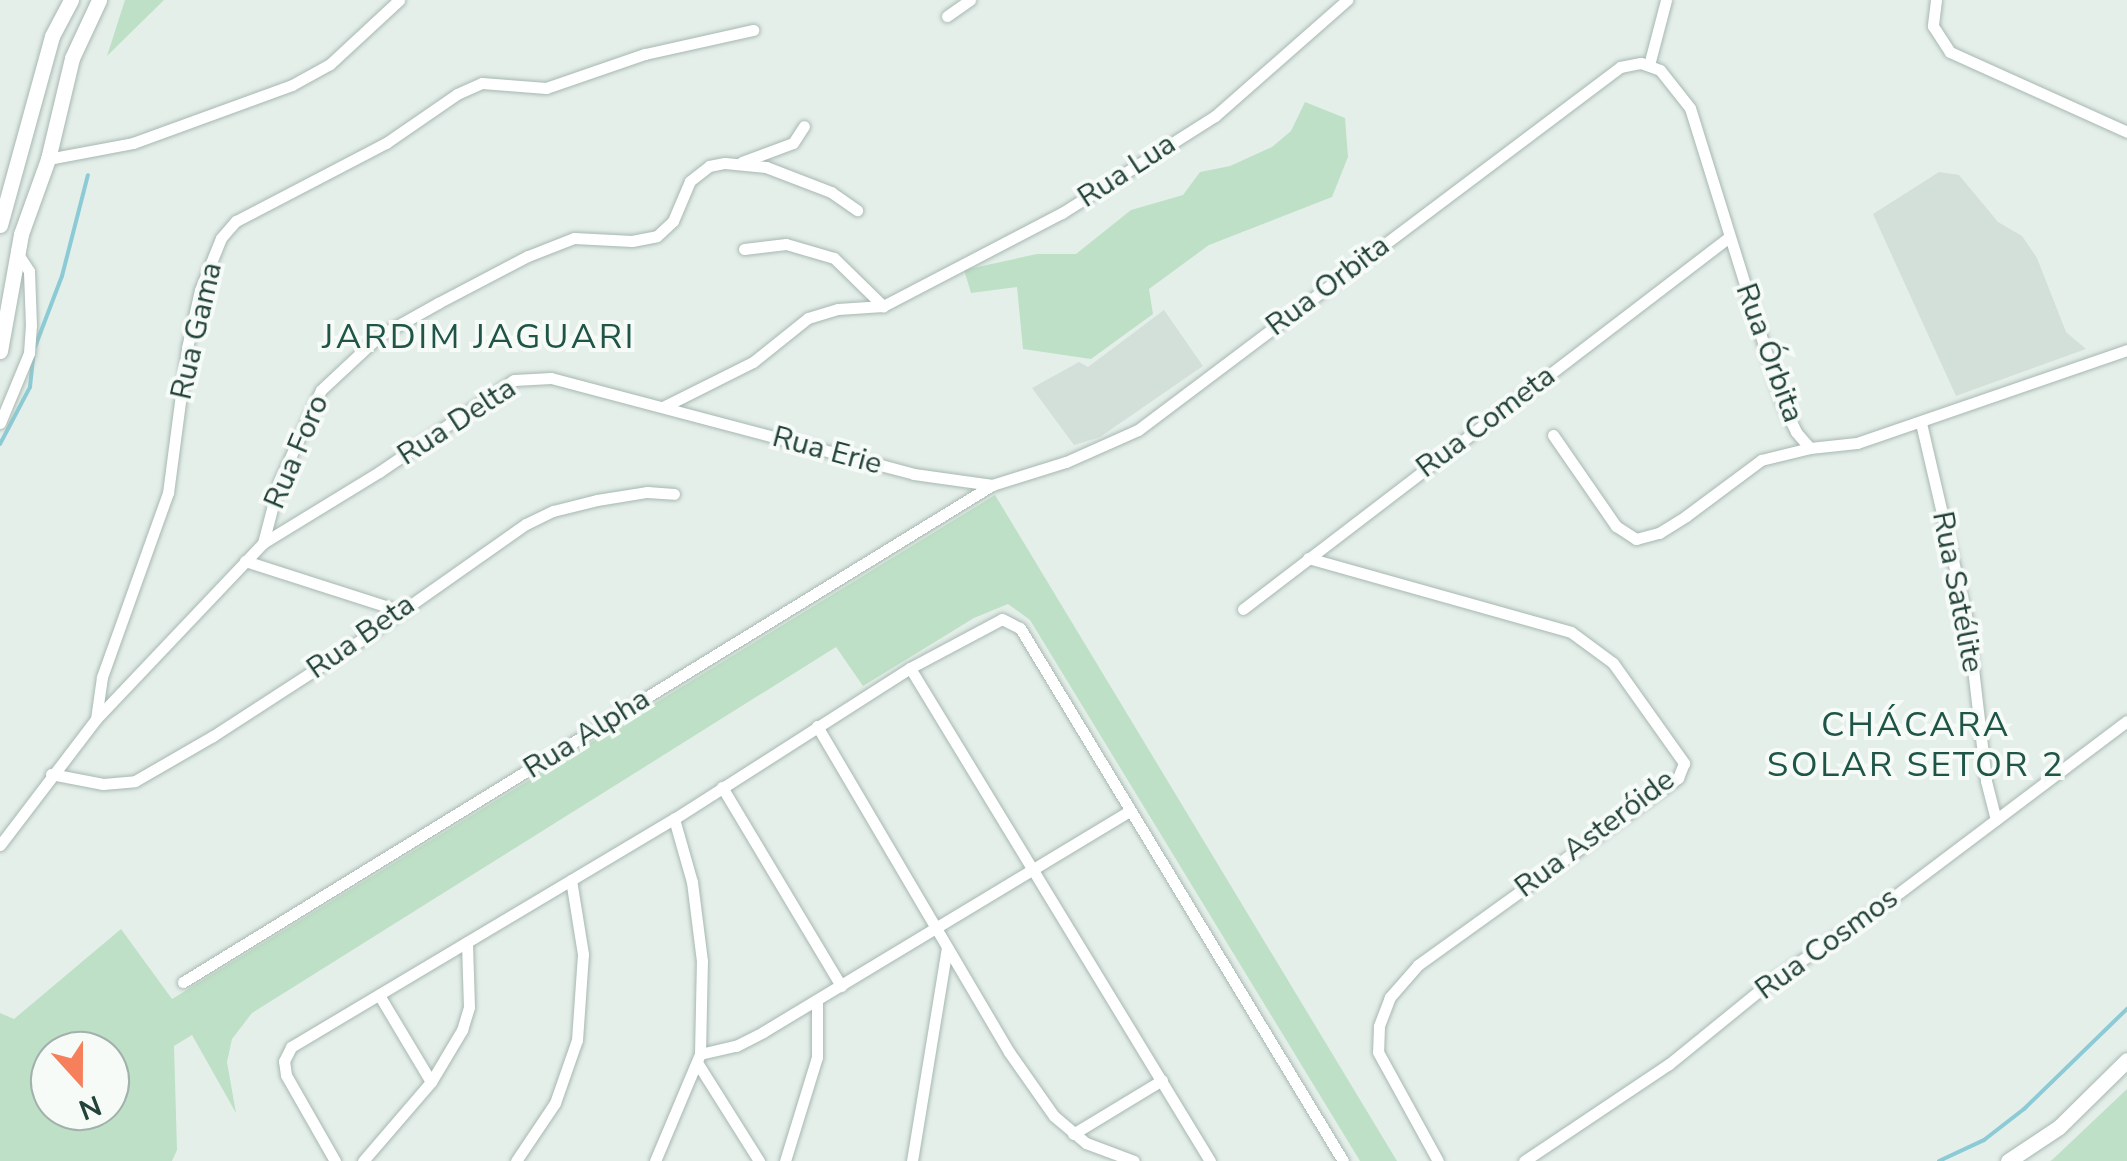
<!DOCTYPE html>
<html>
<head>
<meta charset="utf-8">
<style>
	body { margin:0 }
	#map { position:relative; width:2127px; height:1161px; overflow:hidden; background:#e5efea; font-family:"Nunito Sans",sans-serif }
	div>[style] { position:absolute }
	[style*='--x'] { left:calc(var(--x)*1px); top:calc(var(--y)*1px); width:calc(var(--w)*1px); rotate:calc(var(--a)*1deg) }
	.built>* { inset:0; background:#d3dfd9 }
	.green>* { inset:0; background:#bee0c6 }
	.stream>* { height:4px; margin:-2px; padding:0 2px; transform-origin:2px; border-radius:2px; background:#8ccbd5 }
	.roads { filter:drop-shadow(0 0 2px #a7b8b1) drop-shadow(0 0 2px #a7b8b1) }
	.street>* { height:11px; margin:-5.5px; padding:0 5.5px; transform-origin:5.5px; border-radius:5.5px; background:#fff }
	.secondary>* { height:15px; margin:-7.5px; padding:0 7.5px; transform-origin:7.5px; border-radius:7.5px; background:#fff }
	span { translate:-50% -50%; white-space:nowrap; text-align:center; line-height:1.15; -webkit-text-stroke:8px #f6fbf8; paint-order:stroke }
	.street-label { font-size:30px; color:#234239 }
	.quarter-label { font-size:35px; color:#1e5547; letter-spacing:2.5px }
	.north { position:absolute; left:30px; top:1031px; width:100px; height:100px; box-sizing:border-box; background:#f6fbf8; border:2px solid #a2b1ac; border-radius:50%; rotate:159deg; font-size:28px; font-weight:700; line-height:40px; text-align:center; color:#234239 }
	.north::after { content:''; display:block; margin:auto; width:35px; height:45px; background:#f67f5c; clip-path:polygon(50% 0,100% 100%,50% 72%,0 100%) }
</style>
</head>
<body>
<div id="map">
	<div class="built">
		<i style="clip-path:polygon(1939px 172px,1959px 175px,1998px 222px,2022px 236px,2037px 258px,2066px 332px,2086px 349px,1956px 396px,1873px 214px)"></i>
		<i style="clip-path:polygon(1164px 310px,1203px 366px,1100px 437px,1074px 445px,1032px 388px,1079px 362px,1088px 367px)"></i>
	</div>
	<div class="green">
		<i style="clip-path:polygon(125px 0,164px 0,107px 56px)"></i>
		<i style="clip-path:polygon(1305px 102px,1345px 118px,1348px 157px,1332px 197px,1209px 245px,1149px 289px,1153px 314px,1091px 359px,1023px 349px,1017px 287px,971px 293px,964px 270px,1037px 254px,1076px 254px,1131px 210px,1183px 195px,1200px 172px,1230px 166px,1272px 147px,1291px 131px)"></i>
		<i style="clip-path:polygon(evenodd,995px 495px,1397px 1161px,1360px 1161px,1030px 620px,1008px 604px,974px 618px,863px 686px,836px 647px,252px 1013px,232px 1039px,227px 1062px,236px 1113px,192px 1035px,174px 1046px,177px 1150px,172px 1161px,0 1161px,0 1013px,14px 1019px,121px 929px,172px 999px,995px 495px,50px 1051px,110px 1051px,110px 1111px,50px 1111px,50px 1051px)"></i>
		<i style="clip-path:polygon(2127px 1089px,2127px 1161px,2050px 1161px,2052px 1160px)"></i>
	</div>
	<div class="stream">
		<i style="--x:35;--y:347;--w:76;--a:-69.2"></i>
		<i style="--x:62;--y:276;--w:104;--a:-75.6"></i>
		<i style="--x:0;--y:444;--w:64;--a:-62.2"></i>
		<i style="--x:30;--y:387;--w:31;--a:-84"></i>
		<i style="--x:1939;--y:1161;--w:50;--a:-25"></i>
		<i style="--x:1984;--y:1140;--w:51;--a:-37.8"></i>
		<i style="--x:2024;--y:1109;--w:144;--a:-44.2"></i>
	</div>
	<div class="roads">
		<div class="street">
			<i style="--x:1936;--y:0;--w:26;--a:97"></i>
			<i style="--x:1933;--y:26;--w:31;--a:57"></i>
			<i style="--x:1950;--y:52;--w:194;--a:24.3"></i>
			<i style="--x:947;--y:16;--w:28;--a:-35"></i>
			<i style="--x:1649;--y:65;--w:67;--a:-75.3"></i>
			<i style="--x:48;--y:159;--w:86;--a:-10.7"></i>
			<i style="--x:133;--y:143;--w:169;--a:-20"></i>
			<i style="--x:292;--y:85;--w:43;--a:-28.9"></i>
			<i style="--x:330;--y:64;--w:94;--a:-42.8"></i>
			<i style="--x:742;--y:162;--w:54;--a:-20.4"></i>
			<i style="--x:793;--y:143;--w:20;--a:-57"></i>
			<i style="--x:744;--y:249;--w:42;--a:-6.8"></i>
			<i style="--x:786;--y:244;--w:50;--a:16.3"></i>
			<i style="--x:834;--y:258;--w:69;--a:44.4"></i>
			<i style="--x:665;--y:406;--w:98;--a:-26.6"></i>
			<i style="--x:753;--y:362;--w:70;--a:-38.7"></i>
			<i style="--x:808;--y:318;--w:31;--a:-17"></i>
			<i style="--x:838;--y:309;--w:45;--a:-3.8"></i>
			<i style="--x:883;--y:306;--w:202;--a:-27.5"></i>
			<i style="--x:1062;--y:213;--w:181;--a:-32.4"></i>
			<i style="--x:1215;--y:116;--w:176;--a:-41.3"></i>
			<i style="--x:0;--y:423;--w:76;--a:-67.5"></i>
			<i style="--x:29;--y:353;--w:27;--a:-86"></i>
			<i style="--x:31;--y:326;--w:55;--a:-92.1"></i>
			<i style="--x:29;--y:271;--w:24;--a:-123"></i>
			<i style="--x:1921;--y:423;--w:207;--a:76.9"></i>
			<i style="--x:1968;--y:625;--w:157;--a:83.4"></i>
			<i style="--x:1986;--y:781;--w:40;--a:75.6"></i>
			<i style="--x:1553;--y:435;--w:111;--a:55.3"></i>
			<i style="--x:1616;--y:526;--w:24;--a:33"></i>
			<i style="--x:1636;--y:539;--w:24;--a:-15"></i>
			<i style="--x:1659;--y:533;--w:32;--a:-32"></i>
			<i style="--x:1686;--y:516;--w:94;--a:-36.7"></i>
			<i style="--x:1761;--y:460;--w:50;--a:-13.8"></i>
			<i style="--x:263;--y:543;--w:63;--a:-75.3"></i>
			<i style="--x:279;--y:482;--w:101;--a:-65.5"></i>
			<i style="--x:321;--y:390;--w:79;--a:-43"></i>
			<i style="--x:379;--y:336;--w:68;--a:-29.2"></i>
			<i style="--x:438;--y:303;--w:102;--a:-27.6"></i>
			<i style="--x:528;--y:256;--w:49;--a:-21.4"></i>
			<i style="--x:574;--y:238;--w:58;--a:3"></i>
			<i style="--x:632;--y:241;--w:25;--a:-11"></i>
			<i style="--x:657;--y:236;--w:22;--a:-43"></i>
			<i style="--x:673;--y:221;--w:43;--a:-67"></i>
			<i style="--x:690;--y:181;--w:24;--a:-38"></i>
			<i style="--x:709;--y:166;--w:16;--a:-11"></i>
			<i style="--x:725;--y:163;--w:41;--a:5.6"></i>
			<i style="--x:766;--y:167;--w:70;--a:21"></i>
			<i style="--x:831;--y:192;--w:32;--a:35"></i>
			<i style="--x:1308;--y:558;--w:273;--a:15.7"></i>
			<i style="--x:1571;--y:632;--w:52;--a:36.4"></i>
			<i style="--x:1613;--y:663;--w:123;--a:54.6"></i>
			<i style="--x:1684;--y:763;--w:16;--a:112"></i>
			<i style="--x:1678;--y:778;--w:320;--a:144.3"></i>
			<i style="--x:1418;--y:965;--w:43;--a:131.2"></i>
			<i style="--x:1390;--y:997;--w:31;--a:111"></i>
			<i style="--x:1379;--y:1026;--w:26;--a:92"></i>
			<i style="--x:1378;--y:1052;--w:124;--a:61.2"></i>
			<i style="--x:245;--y:561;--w:164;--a:17.8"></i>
			<i style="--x:1243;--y:609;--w:612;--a:-37.43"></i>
			<i style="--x:910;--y:668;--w:577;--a:58.68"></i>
			<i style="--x:96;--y:719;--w:243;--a:-46.5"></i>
			<i style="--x:263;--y:543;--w:136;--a:-31.5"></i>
			<i style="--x:379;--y:472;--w:163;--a:-34.3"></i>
			<i style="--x:514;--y:380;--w:37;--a:-3"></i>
			<i style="--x:551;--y:378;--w:375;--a:14.8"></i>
			<i style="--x:914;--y:474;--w:79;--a:8"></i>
			<i style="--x:817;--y:726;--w:378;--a:59.5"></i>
			<i style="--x:1009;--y:1052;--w:78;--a:54.9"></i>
			<i style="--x:1054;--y:1116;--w:42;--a:40.2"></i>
			<i style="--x:1086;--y:1143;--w:51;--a:20.6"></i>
			<i style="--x:51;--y:774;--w:53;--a:10.9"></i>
			<i style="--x:103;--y:784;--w:32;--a:-5"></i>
			<i style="--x:135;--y:781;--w:90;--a:-30"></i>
			<i style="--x:213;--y:736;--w:173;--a:-33"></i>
			<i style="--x:358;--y:642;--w:205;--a:-35.1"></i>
			<i style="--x:526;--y:524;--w:30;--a:-26"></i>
			<i style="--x:553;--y:511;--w:45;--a:-14"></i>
			<i style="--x:597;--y:500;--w:51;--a:-9.1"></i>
			<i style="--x:647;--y:492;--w:27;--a:4"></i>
			<i style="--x:722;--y:787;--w:232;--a:59.1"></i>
			<i style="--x:0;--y:845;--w:158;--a:-52.7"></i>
			<i style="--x:96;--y:719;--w:42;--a:-81.9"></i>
			<i style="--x:102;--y:677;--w:195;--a:-70.3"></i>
			<i style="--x:168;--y:493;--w:146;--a:-82.5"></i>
			<i style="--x:187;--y:348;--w:59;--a:-77.4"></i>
			<i style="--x:200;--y:290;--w:56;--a:-68"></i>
			<i style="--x:221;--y:238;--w:23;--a:-49"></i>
			<i style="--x:236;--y:221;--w:169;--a:-27.5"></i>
			<i style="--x:386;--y:143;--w:86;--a:-34.6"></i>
			<i style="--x:457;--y:94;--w:27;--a:-24"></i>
			<i style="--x:482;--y:83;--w:64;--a:4.5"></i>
			<i style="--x:546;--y:88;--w:105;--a:-19"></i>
			<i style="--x:645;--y:54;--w:111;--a:-12.5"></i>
			<i style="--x:183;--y:982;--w:949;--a:-31.56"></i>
			<i style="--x:992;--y:485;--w:77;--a:-17.3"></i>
			<i style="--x:1066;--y:462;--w:79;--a:-24"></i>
			<i style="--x:1138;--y:430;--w:603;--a:-36.98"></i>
			<i style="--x:1620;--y:67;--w:21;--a:-11"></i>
			<i style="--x:1641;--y:63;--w:20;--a:20"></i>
			<i style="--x:1660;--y:70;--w:48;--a:51.7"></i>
			<i style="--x:1690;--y:108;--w:309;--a:72.7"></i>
			<i style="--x:1782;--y:403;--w:32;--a:64"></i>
			<i style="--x:1796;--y:432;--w:21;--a:49"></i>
			<i style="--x:1810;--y:448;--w:47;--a:-6.1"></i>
			<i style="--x:1857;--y:443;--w:286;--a:-19"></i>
			<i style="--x:379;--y:995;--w:101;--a:59.1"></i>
			<i style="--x:700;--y:1054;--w:37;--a:-13"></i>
			<i style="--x:736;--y:1046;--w:30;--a:-27"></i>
			<i style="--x:763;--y:1032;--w:428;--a:-31.1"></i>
			<i style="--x:698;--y:1064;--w:115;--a:57.8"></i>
			<i style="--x:1073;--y:1134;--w:104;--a:-31.2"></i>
			<i style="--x:335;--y:1161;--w:99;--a:-119.7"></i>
			<i style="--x:286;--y:1075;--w:14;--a:-98"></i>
			<i style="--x:284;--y:1061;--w:16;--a:-63"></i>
			<i style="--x:291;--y:1047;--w:446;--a:-30.8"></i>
			<i style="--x:674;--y:819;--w:280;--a:-32.6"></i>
			<i style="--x:910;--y:668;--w:104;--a:-28"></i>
			<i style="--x:1002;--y:619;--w:20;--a:27"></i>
			<i style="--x:1020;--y:628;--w:623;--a:58.78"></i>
			<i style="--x:363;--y:1161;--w:104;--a:-49.3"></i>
			<i style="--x:431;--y:1082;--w:61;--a:-59.2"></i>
			<i style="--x:462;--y:1030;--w:24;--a:-73"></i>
			<i style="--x:469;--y:1007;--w:65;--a:-91.8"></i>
			<i style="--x:516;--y:1161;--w:70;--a:-56.1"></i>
			<i style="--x:555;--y:1103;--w:67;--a:-70.8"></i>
			<i style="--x:577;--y:1040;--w:86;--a:-86"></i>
			<i style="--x:583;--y:954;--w:75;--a:-99.2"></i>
			<i style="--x:655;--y:1161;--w:116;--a:-67.2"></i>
			<i style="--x:700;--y:1054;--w:93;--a:-88.8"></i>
			<i style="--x:702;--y:961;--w:80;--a:-97.2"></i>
			<i style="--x:692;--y:882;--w:66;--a:-105.9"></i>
			<i style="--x:785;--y:1161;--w:109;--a:-72.9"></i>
			<i style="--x:817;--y:1057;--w:56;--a:-90"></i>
			<i style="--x:912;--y:1161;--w:216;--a:-80.7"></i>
			<i style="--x:1524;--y:1161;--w:174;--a:-33.8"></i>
			<i style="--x:1669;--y:1064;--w:130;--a:-39.1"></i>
			<i style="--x:1770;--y:982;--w:148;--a:-34.5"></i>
			<i style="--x:1892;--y:898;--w:294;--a:-37"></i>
		</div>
		<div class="secondary">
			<i style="--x:0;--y:225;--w:196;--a:-74.6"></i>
			<i style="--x:52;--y:36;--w:41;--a:-62.2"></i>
			<i style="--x:0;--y:351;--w:119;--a:-79.8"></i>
			<i style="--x:21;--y:234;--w:80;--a:-70.2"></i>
			<i style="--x:48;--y:159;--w:104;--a:-76.6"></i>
			<i style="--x:72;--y:58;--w:64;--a:-65"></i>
			<i style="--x:2008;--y:1161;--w:61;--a:-33.7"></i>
			<i style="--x:2059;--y:1127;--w:95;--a:-44.6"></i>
		</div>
	</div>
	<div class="street-label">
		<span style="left:1127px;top:171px;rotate:-33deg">Rua Lua</span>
		<span style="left:1328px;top:286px;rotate:-37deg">Rua Orbita</span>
		<span style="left:197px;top:331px;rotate:-77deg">Rua Gama</span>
		<span style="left:1769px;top:353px;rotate:70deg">Rua Órbita</span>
		<span style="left:457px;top:422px;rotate:-33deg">Rua Delta</span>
		<span style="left:1486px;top:422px;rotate:-37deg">Rua Cometa</span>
		<span style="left:827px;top:451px;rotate:15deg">Rua Erie</span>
		<span style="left:297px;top:452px;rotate:-67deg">Rua Foro</span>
		<span style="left:1957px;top:592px;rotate:79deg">Rua Satélite</span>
		<span style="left:361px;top:637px;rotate:-35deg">Rua Beta</span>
		<span style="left:587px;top:734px;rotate:-32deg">Rua Alpha</span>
		<span style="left:1595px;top:834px;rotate:-37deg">Rua Asteróide</span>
		<span style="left:1827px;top:944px;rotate:-36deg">Rua Cosmos</span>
	</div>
	<div class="quarter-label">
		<span style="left:479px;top:337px">JARDIM JAGUARI</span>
		<span style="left:1916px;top:745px">CHÁCARA<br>SOLAR SETOR 2</span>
	</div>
	<div class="north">N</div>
</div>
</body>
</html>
